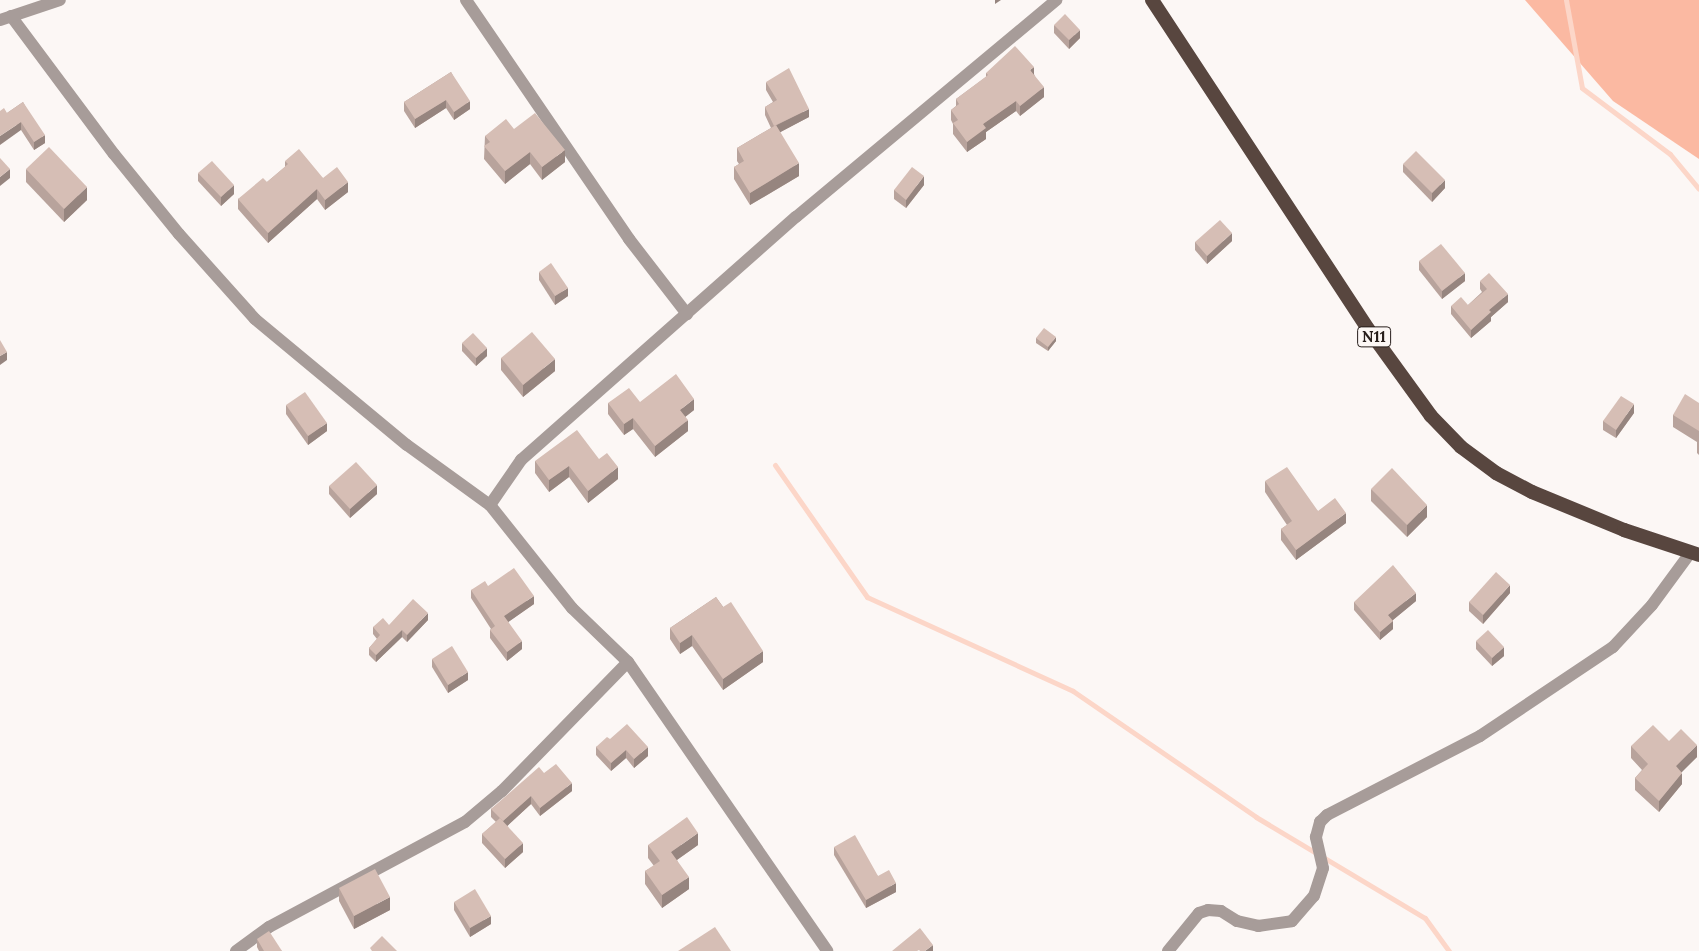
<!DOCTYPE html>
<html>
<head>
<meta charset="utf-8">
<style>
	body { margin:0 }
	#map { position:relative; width:1699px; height:951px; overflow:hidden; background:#fcf7f5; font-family:Lora,serif }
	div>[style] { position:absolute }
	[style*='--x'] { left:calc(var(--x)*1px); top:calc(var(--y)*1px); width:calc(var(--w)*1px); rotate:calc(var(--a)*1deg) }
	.green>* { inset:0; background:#fbb9a2 }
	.stream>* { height:5px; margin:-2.5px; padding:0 2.5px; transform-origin:2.5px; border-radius:2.5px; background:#fcd6c8 }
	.minor>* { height:12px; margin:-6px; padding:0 6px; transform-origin:6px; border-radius:6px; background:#a79c99 }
	.trunk>* { height:14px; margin:-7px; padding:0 7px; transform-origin:7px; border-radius:7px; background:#58463f }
	.wall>* { inset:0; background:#b8a39c }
	.shaded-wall>* { inset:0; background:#96857f }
	.building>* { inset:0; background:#d6beb5 }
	span { translate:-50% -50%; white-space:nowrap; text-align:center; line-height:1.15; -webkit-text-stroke:4px #fcf7f5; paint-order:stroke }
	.shield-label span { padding:1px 4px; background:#fcf7f5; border:1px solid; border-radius:4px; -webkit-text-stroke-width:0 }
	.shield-label { font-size:15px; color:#271e1b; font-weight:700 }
</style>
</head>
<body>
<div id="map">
	<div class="green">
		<i style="clip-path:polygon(1525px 0,1699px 0,1699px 159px,1613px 101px)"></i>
	</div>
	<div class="stream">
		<i style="--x:1566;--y:0;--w:89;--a:79.7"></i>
		<i style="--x:1582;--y:88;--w:110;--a:36.9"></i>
		<i style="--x:1670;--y:154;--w:45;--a:50.4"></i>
		<i style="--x:775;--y:465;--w:161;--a:55.1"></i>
		<i style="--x:867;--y:597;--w:226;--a:24.5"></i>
		<i style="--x:1073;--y:691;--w:222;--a:34.5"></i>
		<i style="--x:1256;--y:817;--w:197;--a:30.9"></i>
		<i style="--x:1425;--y:918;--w:41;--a:54"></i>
	</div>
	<div class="minor">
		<i style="--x:466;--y:0;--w:289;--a:55.7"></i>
		<i style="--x:629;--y:239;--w:95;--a:52.3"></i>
		<i style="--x:11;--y:16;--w:172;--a:53.3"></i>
		<i style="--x:114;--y:154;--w:103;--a:50.9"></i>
		<i style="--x:179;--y:234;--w:114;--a:48.2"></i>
		<i style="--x:255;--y:319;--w:197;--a:39.7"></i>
		<i style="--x:407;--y:445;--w:102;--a:35.9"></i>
		<i style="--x:490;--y:505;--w:132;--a:51.5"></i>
		<i style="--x:572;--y:608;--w:78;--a:44"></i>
		<i style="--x:628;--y:662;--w:351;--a:55.4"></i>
		<i style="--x:0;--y:20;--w:63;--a:-18.4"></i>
		<i style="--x:490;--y:505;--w:55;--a:-55.4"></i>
		<i style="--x:521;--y:460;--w:367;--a:-41.5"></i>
		<i style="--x:796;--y:217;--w:339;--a:-39.8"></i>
		<i style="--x:236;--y:951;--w:41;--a:-36"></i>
		<i style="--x:269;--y:927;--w:222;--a:-28.2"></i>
		<i style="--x:465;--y:822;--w:48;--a:-40"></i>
		<i style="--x:502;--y:791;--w:180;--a:-45.7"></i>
		<i style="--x:1168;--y:951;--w:49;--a:-50.8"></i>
		<i style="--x:1199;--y:913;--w:9;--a:-18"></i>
		<i style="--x:1208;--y:910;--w:13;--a:4"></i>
		<i style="--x:1221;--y:911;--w:19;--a:32"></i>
		<i style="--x:1237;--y:921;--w:22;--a:13"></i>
		<i style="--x:1258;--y:926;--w:34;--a:-8"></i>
		<i style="--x:1292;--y:921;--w:33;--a:-49"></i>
		<i style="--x:1314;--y:896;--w:29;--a:-72"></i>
		<i style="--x:1323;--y:868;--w:32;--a:-103"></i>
		<i style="--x:1316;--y:837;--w:16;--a:-75"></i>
		<i style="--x:1320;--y:822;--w:10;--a:-45"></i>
		<i style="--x:1327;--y:815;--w:172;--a:-27.3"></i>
		<i style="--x:1480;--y:736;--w:160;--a:-33.8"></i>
		<i style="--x:1613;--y:647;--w:57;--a:-47.1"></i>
		<i style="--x:1652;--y:605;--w:66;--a:-53.7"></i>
	</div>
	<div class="trunk">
		<i style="--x:1152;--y:0;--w:394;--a:56.7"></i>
		<i style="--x:1368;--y:329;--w:107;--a:54.1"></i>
		<i style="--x:1431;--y:416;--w:43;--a:45.9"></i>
		<i style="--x:1461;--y:447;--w:44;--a:36.6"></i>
		<i style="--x:1496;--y:473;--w:41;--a:27.8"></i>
		<i style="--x:1532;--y:492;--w:100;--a:22.4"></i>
		<i style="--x:1624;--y:530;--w:79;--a:18.4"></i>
	</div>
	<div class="wall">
		<i style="clip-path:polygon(1054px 25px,1080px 38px,1069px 49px,1054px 33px)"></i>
		<i style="clip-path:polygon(451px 72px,470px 109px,454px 120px,446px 108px,415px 128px,404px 111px,404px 102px)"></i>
		<i style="clip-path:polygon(986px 73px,1034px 74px,1044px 97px,1020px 116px,1016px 111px,986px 132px,986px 139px,967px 152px,953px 134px,953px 124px,951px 120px,951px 110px,956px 106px,956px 99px,986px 77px)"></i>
		<i style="clip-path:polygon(766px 82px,809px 117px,780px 132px,799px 176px,750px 205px,734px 179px,734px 167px,739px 164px,737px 161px,737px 148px,771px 128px,765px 115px,765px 107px,773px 102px,766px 90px)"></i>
		<i style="clip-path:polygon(23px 102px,45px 143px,34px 150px,21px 130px,7px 113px)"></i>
		<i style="clip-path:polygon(514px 129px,565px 162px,542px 180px,530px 164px,505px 184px,484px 159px,485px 136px)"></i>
		<i style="clip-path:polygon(285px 161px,323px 178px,348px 192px,325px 210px,317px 199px,268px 243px,238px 209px,238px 199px,267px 182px,285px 167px)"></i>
		<i style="clip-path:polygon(1403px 164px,1445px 188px,1432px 202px,1403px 172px)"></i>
		<i style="clip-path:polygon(26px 169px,87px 200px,64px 222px,26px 182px)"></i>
		<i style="clip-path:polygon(198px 173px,234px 194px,221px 206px,198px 181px)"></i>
		<i style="clip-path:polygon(924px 185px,906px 208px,894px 199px,894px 190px)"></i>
		<i style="clip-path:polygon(1232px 241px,1207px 264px,1195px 250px,1195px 242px)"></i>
		<i style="clip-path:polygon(1419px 261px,1465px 281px,1442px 299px,1419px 270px)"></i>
		<i style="clip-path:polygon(539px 272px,568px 296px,555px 305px,539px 280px)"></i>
		<i style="clip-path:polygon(1480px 281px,1508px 302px,1491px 317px,1491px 321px,1471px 338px,1451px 314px,1451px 306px,1468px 305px,1482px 292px,1480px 289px)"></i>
		<i style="clip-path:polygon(1036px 338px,1056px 341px,1048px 351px,1036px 343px)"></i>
		<i style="clip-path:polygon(462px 343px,487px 356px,476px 366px,462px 351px)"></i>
		<i style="clip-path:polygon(501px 358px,555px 371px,523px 397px,501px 370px)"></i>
		<i style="clip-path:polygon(640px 402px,694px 410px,685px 417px,688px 431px,655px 457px,633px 429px,624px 435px,608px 414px,608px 403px)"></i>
		<i style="clip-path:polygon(1699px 403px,1699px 455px,1697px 453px,1697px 442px,1673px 427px,1673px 415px)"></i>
		<i style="clip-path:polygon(286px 405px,327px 431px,308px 445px,286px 414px)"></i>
		<i style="clip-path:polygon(1634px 413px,1616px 438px,1603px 430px,1603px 421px)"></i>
		<i style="clip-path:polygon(599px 459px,618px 479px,588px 503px,569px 477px,549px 492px,535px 473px,535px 461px)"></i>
		<i style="clip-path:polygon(1265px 481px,1318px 511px,1346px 523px,1296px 560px,1281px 540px,1281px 529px,1287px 525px,1265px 492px)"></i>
		<i style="clip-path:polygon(329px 486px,377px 494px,350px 518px,329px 494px)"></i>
		<i style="clip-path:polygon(1371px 489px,1427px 517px,1407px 537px,1371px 501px)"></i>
		<i style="clip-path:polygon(488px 586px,534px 604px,508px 622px,522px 649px,507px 661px,490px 638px,490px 630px,491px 629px,471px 598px,471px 590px)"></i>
		<i style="clip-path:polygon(1510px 593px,1483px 624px,1469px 611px,1469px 602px)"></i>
		<i style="clip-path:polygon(716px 597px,763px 662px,723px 690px,692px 646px,680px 654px,670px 639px,670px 628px)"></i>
		<i style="clip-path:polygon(1416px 601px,1393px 620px,1393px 629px,1380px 640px,1354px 610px,1354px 602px)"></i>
		<i style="clip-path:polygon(428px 620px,407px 642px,402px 637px,376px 662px,369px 655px,369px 648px,377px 639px,373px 634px,373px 627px,389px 625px)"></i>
		<i style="clip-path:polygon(1476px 641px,1504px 656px,1492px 666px,1476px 649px)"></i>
		<i style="clip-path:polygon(432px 659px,468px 680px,448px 693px,432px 667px)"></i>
		<i style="clip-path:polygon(610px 739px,648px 756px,634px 768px,626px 758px,611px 771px,596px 755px,596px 747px)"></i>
		<i style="clip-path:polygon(1669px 741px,1697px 757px,1681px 772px,1682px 784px,1659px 812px,1635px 790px,1635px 778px,1642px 770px,1631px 758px,1631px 746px)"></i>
		<i style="clip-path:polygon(544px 773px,572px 791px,540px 816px,531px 804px,507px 826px,523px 852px,505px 868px,482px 843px,482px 834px,496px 822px,491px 817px,491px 809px)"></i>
		<i style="clip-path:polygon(648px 845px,698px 845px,677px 860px,689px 889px,662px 908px,645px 884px,645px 871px,654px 866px,648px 858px)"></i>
		<i style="clip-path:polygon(834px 847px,878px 876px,896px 892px,866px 908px,834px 855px)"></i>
		<i style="clip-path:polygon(339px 888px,390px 910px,354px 929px,339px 901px)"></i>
		<i style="clip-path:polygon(454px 902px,491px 924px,470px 937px,454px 910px)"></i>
		<i style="clip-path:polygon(257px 939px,282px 951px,259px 951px,257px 947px)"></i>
	</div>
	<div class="shaded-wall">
		<i style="clip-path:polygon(995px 0,1001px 0,995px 4px)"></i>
		<i style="clip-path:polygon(1080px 30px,1080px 38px,1069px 49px,1069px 40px)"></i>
		<i style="clip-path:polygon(1034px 67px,1034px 77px,1030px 70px)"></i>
		<i style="clip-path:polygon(1044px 87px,1044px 97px,1020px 116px,1020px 106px)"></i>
		<i style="clip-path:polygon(446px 100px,446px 108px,415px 128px,415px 119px)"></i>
		<i style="clip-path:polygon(470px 101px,470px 109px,454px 120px,454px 112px)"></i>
		<i style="clip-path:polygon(1016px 101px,1016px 111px,986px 132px,986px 139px,967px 152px,967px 142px,983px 124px)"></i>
		<i style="clip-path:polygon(809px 109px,809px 117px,775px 135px,775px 126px)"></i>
		<i style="clip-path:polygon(21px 122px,21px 130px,0 145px,0 136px)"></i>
		<i style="clip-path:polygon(45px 135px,45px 143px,34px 150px,34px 142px)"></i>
		<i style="clip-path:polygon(565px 150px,565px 162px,542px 180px,542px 167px)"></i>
		<i style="clip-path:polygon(530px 152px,530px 164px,505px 184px,505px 171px)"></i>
		<i style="clip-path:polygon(799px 163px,799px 176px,750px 205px,750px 193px)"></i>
		<i style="clip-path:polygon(10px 169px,10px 178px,0 186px,0 177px)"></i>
		<i style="clip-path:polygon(924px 176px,924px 185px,906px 208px,906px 200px)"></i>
		<i style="clip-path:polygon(1445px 180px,1445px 188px,1432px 202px,1432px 193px)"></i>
		<i style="clip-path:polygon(348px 182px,348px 192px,325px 210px,325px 200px)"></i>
		<i style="clip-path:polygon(234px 185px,234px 194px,221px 206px,221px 197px)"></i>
		<i style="clip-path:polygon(87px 187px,87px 200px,64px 222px,64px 209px)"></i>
		<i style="clip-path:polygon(317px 189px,317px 199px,268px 243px,268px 233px)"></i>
		<i style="clip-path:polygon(1232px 233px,1232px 241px,1207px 264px,1207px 256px)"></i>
		<i style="clip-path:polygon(1465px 273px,1465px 281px,1442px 299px,1442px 291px)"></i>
		<i style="clip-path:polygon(568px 288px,568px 296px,555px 305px,555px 296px)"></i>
		<i style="clip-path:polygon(1508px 294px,1508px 302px,1491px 317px,1491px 321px,1471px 338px,1471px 330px,1489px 310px)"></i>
		<i style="clip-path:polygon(1056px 337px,1056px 341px,1048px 351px,1048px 347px)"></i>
		<i style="clip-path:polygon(487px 348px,487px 356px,476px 366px,476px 358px)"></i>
		<i style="clip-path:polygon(7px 352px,7px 360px,0 365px,0 356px)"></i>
		<i style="clip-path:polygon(555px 359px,555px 371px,523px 397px,523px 385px)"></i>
		<i style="clip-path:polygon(694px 399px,694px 410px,680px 421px,680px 410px)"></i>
		<i style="clip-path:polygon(1634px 404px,1634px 413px,1616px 438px,1616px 430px)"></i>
		<i style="clip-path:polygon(633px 418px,633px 429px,624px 435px,624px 424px)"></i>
		<i style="clip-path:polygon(688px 420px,688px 431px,655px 457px,655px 446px)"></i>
		<i style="clip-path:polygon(327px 423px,327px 431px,308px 445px,308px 436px)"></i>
		<i style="clip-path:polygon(569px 466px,569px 477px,549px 492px,549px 480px)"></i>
		<i style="clip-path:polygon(618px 467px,618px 479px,588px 503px,588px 491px)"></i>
		<i style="clip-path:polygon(377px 485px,377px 494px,350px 518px,350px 509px)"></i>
		<i style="clip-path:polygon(1427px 505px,1427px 517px,1407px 537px,1407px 525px)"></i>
		<i style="clip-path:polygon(1346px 513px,1346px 523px,1296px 560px,1296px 550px)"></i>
		<i style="clip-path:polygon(1510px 585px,1510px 593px,1483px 624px,1483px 615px)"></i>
		<i style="clip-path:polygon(1416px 593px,1416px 601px,1388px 624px,1388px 615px)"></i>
		<i style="clip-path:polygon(534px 596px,534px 604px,504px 625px,504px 616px)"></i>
		<i style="clip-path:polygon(428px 613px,428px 620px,407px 642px,407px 635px)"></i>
		<i style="clip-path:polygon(1393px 621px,1393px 629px,1380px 640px,1380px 632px)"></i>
		<i style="clip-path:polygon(402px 630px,402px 637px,376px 662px,376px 655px)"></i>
		<i style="clip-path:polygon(692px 635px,692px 646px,680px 654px,680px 643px)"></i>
		<i style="clip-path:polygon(522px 641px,522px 649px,507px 661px,507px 652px)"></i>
		<i style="clip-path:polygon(1504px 647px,1504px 656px,1492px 666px,1492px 658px)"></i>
		<i style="clip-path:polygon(763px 651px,763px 662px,723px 690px,723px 679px)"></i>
		<i style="clip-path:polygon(468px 672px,468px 680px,448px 693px,448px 685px)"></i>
		<i style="clip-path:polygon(1697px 745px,1697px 757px,1676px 778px,1676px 766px)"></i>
		<i style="clip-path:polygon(648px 747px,648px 756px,634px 768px,634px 759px)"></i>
		<i style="clip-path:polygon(626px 750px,626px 758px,611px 771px,611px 763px)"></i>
		<i style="clip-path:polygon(1682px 773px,1682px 784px,1659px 812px,1659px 801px)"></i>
		<i style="clip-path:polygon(572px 783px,572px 791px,540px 816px,540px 808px)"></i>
		<i style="clip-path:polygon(531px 796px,531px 804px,503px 830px,503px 821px)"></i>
		<i style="clip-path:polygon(698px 833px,698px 845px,671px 864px,671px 852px)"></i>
		<i style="clip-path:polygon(523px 843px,523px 852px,505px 868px,505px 859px)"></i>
		<i style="clip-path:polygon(689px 877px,689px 889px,662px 908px,662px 895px)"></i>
		<i style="clip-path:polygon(896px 883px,896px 892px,866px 908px,866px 900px)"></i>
		<i style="clip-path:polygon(390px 897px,390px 910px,354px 929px,354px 916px)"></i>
		<i style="clip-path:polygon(491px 916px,491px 924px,470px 937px,470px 928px)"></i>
		<i style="clip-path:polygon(933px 945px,933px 951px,925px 951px)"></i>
	</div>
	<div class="building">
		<i style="clip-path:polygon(1065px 14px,1080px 30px,1069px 40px,1054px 25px)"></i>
		<i style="clip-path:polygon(1015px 46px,1034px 67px,1030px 70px,1044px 87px,1020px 106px,1016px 101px,983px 124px,986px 128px,967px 142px,953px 123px,958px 120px,951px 110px,959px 104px,956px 99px,988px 75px,986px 73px)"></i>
		<i style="clip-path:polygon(789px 68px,809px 109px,774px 126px,765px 107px,777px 100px,766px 82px)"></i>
		<i style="clip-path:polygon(451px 72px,470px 101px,454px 112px,446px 100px,415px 119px,404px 102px)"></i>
		<i style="clip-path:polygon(23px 102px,45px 135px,34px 142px,21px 122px,0 136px,0 111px,4px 108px,7px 113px)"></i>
		<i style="clip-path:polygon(535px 113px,565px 150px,542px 167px,530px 152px,505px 171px,484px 146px,490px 142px,485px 136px,506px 119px,514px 129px)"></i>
		<i style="clip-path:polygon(776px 125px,799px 163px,750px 193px,734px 167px,744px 161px,737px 148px)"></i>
		<i style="clip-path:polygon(49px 147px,87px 187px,64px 209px,26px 169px)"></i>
		<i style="clip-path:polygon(299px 149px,323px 178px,337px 167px,348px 182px,325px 200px,317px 189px,268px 233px,238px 199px,263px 178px,267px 182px,288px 164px,285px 161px)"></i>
		<i style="clip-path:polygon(1416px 151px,1445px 180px,1432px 193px,1403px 164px)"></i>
		<i style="clip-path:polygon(0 158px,10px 169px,0 177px)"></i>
		<i style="clip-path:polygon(212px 161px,234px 185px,221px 197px,198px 173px)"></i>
		<i style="clip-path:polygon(912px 167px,924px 176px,906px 200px,894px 190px)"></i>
		<i style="clip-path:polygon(1220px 220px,1232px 233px,1207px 256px,1195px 242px)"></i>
		<i style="clip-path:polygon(1441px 244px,1465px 273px,1442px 291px,1419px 261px)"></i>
		<i style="clip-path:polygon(551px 263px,568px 288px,555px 296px,539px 272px)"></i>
		<i style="clip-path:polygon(1489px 273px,1508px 294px,1489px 310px,1491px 312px,1471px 330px,1451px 306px,1461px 297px,1468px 305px,1487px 289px,1480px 281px)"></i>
		<i style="clip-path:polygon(1044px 328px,1056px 337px,1048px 347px,1036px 338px)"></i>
		<i style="clip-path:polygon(532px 332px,555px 359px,523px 385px,501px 358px)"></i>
		<i style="clip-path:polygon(473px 333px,487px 348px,476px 358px,462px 343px)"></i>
		<i style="clip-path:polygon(0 340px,7px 352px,0 356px)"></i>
		<i style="clip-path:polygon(676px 374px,694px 399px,680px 410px,688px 420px,655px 446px,633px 418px,624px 424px,608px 403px,629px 388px,640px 402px)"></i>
		<i style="clip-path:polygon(305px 392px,327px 423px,308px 436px,286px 405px)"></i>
		<i style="clip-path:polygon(1685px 394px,1699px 403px,1699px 431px,1673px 415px)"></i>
		<i style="clip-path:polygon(1621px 396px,1634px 404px,1616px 430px,1603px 421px)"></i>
		<i style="clip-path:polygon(577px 430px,599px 459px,607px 453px,618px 467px,588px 491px,569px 466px,549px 480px,535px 461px)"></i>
		<i style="clip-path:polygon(356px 462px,377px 485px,350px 509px,329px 486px)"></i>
		<i style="clip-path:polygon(1287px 467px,1318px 511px,1335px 498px,1346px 513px,1296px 550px,1281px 529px,1292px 521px,1265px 481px)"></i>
		<i style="clip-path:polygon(1392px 468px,1427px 505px,1407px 525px,1371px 489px)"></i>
		<i style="clip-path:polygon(1393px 565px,1416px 593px,1388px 615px,1393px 621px,1380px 632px,1354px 602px)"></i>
		<i style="clip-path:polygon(514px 568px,534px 596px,504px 616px,522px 641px,507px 652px,490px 630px,495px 626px,471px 590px,485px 581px,488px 586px)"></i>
		<i style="clip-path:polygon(1496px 572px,1510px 585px,1483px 615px,1469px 602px)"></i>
		<i style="clip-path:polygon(716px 597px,723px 607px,731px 602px,763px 651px,723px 679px,692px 635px,680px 643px,670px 628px)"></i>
		<i style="clip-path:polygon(413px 599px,428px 613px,407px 635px,402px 630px,376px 655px,369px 648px,380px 635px,373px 627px,383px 618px,389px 625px)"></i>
		<i style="clip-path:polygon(1488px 630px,1504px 647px,1492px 658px,1476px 641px)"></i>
		<i style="clip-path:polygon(452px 646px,468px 672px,448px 685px,432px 659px)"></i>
		<i style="clip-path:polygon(627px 724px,648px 747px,634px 759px,626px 750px,611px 763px,596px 747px,607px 737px,610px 739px)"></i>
		<i style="clip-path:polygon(1653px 725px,1669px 741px,1681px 729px,1697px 745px,1676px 766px,1682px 773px,1659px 801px,1635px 778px,1648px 764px,1631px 746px)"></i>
		<i style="clip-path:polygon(556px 764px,572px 783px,540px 808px,531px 796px,503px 821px,491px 809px,539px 767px,544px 773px)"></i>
		<i style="clip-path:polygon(687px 817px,698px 833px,671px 852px,689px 877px,662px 895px,645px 871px,660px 861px,648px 845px)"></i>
		<i style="clip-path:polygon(500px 818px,523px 843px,505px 859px,482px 834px)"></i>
		<i style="clip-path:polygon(855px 835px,878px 876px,889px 870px,896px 883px,866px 900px,834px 847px)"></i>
		<i style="clip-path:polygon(375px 869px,390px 897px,354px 916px,339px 888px)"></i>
		<i style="clip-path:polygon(475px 889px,491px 916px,470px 928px,454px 902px)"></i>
		<i style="clip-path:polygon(715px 927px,731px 951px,678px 951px)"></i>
		<i style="clip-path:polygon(920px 928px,933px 945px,925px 951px,920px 951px,919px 950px,917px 951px,892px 951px)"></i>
		<i style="clip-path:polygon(269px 931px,282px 951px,264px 951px,257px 939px)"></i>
		<i style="clip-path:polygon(382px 936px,397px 951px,372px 951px,370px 948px)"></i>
	</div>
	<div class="shield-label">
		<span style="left:1374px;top:337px">N11</span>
	</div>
</div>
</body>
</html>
